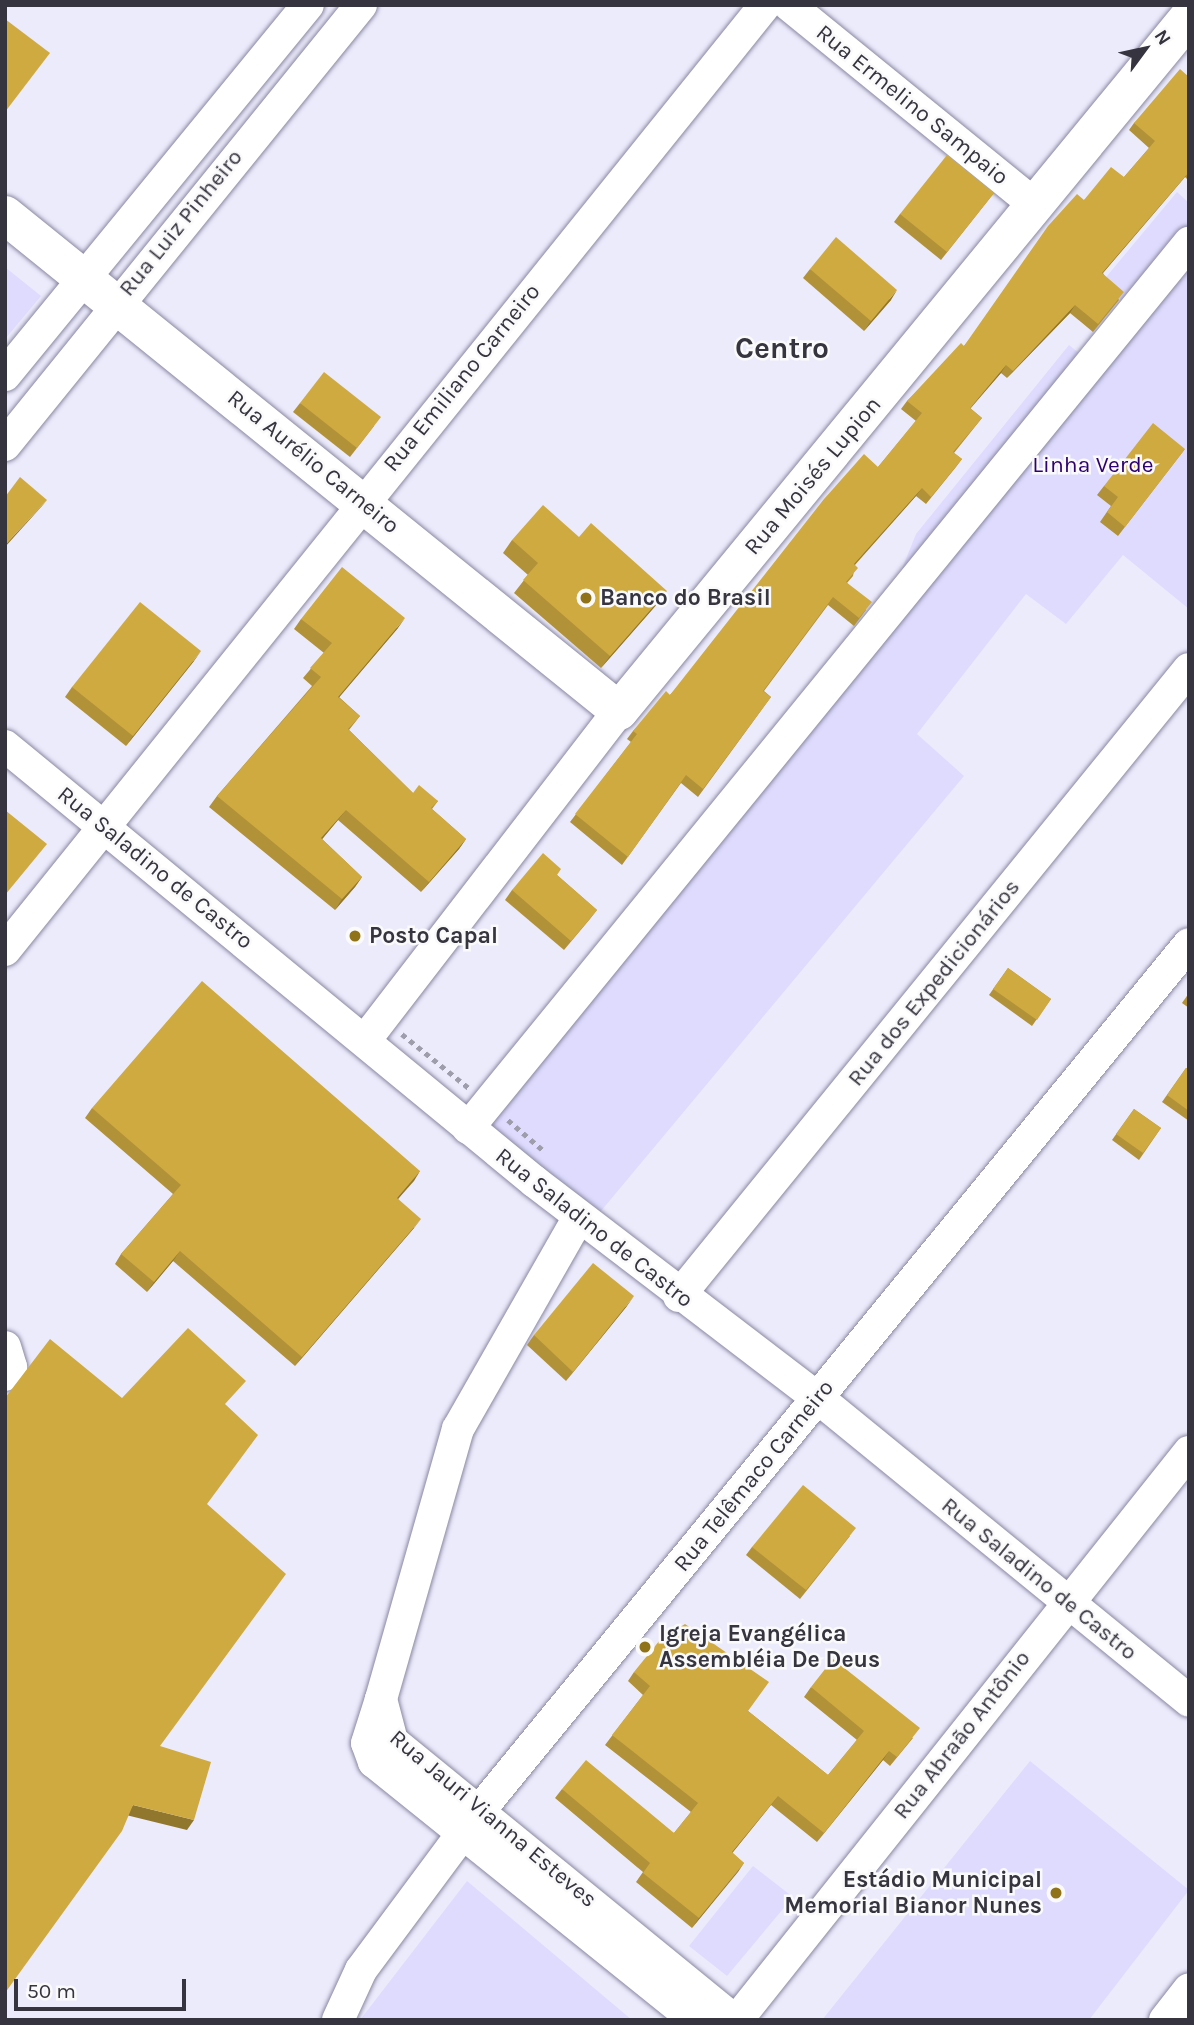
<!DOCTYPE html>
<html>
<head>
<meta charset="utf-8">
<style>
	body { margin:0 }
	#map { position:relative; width:1194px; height:2025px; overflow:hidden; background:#ecebfc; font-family:Karla,sans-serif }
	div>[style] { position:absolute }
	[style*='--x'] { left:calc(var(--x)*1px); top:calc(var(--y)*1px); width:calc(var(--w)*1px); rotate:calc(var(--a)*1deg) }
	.green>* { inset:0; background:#dedbfe }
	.path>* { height:4.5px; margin-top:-2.25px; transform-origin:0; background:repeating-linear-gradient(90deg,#9e9dab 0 5px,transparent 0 10px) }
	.roads { filter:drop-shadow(0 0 2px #8987a1) drop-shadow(0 0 2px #8987a1) }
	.minor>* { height:32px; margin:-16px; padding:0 16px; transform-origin:16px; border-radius:16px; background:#fff }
	.major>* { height:38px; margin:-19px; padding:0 19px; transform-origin:19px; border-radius:19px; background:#fff }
	.wall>* { inset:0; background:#b29238 }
	.shaded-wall>* { inset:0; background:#91772e }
	.building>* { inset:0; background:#cfaa41 }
	.dots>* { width:19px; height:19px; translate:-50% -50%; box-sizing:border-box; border:4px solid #fafafa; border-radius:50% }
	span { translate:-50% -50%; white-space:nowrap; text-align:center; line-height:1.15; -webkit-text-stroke:5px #fafafa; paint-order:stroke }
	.street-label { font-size:23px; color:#35343f }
	.park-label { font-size:23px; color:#2e0170 }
	.poi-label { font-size:23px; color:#35343f; font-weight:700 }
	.left { translate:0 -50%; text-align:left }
	.right { translate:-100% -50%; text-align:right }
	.district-label { font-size:30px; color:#35343f; font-weight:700 }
	.frame { position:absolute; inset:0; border:7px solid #35343f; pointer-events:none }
	.north { position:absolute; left:1110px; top:14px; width:70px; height:70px; -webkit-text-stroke:5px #fafafa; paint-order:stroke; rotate:57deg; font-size:19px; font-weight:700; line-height:28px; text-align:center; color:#35343f }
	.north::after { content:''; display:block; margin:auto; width:24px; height:32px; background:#35343f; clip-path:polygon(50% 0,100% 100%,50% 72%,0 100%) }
	.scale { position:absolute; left:14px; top:1979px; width:172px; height:32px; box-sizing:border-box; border:4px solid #35343f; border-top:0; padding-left:9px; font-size:21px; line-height:24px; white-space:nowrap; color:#35343f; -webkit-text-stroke:5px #fafafa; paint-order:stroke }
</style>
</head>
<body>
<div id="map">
	<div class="green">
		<i style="clip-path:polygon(1177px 192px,1189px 203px,1189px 609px,1123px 555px,1066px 624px,1026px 594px,917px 734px,964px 776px,596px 1217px,467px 1109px,889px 601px,916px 534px,1069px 345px,1085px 358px,1126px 305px,1102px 282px)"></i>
		<i style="clip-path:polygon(5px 267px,41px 296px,5px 339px)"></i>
		<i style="clip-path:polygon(1030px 1761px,1189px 1890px,1089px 2020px,822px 2020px)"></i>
		<i style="clip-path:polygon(753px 1866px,793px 1897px,727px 1976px,689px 1946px)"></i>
		<i style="clip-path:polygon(467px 1881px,632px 2020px,360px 2020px)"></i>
	</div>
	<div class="path">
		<i style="--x:402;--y:1034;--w:86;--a:38.9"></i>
		<i style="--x:508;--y:1120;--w:48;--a:40.7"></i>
	</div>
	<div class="roads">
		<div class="minor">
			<i style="--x:789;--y:5;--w:317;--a:39.1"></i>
			<i style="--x:5;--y:375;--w:478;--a:-50.7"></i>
			<i style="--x:5;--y:445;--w:566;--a:-51.02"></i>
			<i style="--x:5;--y:746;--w:686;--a:39.44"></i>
			<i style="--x:535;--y:1182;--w:356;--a:37.4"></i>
			<i style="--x:818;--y:1398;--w:479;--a:39.2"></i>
			<i style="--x:5;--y:950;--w:1213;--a:-51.19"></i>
			<i style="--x:366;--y:1039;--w:414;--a:-52.4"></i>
			<i style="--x:468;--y:1128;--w:1142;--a:-50.83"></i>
			<i style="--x:679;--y:1296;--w:808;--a:-50.88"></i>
			<i style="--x:5;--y:1347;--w:21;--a:73"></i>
			<i style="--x:11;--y:1367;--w:10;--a:127"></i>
			<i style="--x:381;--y:1699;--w:281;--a:-74.1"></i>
			<i style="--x:458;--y:1429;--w:244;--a:-60.3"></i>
			<i style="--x:338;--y:2020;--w:55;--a:-65.3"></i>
			<i style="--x:361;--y:1970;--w:199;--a:-53.4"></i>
			<i style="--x:480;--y:1810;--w:1119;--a:-50.69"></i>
			<i style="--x:695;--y:2020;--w:412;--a:-141.2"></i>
			<i style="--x:374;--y:1762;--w:20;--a:-110"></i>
			<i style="--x:367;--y:1743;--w:46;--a:-72.3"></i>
			<i style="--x:381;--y:1699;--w:43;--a:75.3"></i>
			<i style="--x:392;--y:1741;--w:441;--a:39.2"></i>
			<i style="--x:737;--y:2020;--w:726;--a:-51.49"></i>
			<i style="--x:1165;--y:2020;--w:39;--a:-52"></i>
		</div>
		<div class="major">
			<i style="--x:5;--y:215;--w:789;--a:38.93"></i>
			<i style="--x:619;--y:711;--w:898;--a:-50.6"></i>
		</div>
	</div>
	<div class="wall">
		<i style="clip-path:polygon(1189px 77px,1189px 181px,1185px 177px,1103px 273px,1119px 300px,1093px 332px,1070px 313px,1007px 378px,1001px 373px,970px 408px,982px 418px,954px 453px,962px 459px,956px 467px,926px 504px,916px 496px,855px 565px,853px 576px,847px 583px,866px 610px,854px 626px,828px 605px,764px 691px,771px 697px,698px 797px,681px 783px,622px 865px,570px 822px,631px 742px,627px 739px,633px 731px,670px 695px,878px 467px,916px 421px,901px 409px,907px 401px,964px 346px,1084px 200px,1124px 177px,1149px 148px,1129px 130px,1134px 123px)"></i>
		<i style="clip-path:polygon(994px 193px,941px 260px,894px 222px,900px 214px)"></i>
		<i style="clip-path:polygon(810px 269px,891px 300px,864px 331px,803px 278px)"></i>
		<i style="clip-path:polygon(300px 403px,374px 426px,350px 457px,293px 412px)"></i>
		<i style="clip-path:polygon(1185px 449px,1118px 536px,1100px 522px,1111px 506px,1097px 495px,1104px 486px)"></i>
		<i style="clip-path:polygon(579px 537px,658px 603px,601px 668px,514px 593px,528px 575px,503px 553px,512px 540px)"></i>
		<i style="clip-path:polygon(301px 619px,398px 628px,339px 697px,360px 716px,349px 730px,413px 793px,438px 801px,432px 809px,466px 839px,459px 849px,421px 892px,338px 820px,322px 839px,362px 877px,355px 887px,335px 910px,209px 807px,217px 796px,312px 686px,303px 678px,324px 653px,294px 629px)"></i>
		<i style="clip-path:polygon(194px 661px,126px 746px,65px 697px,72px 687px)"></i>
		<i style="clip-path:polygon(557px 875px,597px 910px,590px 919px,564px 950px,505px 900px,512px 890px)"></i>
		<i style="clip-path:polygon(1008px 968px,1051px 999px,1032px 1026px,989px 995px)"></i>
		<i style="clip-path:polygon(1189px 993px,1189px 1008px,1182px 1003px)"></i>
		<i style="clip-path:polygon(1186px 1068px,1189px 1069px,1189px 1121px,1162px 1102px)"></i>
		<i style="clip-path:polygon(92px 1108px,420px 1171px,398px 1199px,414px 1228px,295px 1366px,173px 1261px,147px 1292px,115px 1264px,121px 1254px,173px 1194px,85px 1118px)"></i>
		<i style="clip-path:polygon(1134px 1109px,1161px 1128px,1139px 1160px,1112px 1140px)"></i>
		<i style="clip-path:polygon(627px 1306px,566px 1381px,527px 1345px,534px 1335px)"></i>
		<i style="clip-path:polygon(850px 1536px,800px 1599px,746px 1555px,752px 1547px)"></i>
		<i style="clip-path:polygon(634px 1672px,748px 1711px,828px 1775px,857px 1740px,804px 1697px,811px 1687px,913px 1738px,890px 1766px,883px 1760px,817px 1842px,771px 1805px,732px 1853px,744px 1863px,692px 1928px,636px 1882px,643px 1872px,555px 1798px,562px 1789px,674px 1833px,691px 1812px,605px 1745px,643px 1695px,628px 1681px)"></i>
	</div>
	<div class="shaded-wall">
		<i style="clip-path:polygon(1189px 172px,1185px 177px,1096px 281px,1102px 273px)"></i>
		<i style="clip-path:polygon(897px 290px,891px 300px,864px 331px,871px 321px)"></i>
		<i style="clip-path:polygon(1075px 305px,1070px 313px,1007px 378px,1013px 371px)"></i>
		<i style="clip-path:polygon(1006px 365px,1001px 373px,964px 416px,970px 408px)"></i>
		<i style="clip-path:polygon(922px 488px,916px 496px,848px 572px,854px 564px)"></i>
		<i style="clip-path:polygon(47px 500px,42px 506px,5px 547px,5px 545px)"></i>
		<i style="clip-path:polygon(667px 591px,658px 603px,601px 668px,610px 656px)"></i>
		<i style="clip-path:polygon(405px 618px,398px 628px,331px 707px,338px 697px)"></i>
		<i style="clip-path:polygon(201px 651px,194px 661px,126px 746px,133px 736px)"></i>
		<i style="clip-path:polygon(346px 810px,338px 820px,314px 849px,321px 838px)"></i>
		<i style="clip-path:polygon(466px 839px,459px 849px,421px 892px,429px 882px)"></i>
		<i style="clip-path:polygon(362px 877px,355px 887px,335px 910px,342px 899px)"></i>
		<i style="clip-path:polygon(420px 1171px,414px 1181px,390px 1208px,397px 1198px)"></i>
		<i style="clip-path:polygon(421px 1219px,414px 1228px,295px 1366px,302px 1357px)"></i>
		<i style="clip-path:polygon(180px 1251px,173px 1261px,147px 1292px,154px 1282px)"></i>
		<i style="clip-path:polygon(634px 1296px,627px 1306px,566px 1381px,573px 1372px)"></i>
		<i style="clip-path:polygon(889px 1751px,883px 1760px,817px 1842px,824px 1833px)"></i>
		<i style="clip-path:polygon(778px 1796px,771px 1805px,725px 1862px,732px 1852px)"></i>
		<i style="clip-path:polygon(133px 1805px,194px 1820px,187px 1830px,126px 1815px)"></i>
		<i style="clip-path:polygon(744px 1863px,738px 1872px,692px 1928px,699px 1918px)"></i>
	</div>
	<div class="building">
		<i style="clip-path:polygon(5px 19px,50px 53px,5px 112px)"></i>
		<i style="clip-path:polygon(1180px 69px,1189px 77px,1189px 172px,1102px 273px,1124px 292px,1098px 324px,1075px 305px,1013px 371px,1006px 365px,970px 408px,982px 418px,953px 452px,962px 459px,931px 497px,922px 488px,854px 564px,858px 568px,846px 582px,872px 602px,859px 618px,833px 597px,763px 691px,771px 697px,703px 789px,686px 775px,628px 857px,575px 814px,637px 734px,633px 731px,666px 691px,670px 695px,824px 499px,864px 454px,878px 467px,922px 413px,907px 401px,961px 343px,964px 346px,1048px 226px,1077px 194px,1084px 200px,1111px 167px,1124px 177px,1155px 141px,1134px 123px)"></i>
		<i style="clip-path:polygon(947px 155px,994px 193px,947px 252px,900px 214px)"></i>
		<i style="clip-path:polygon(836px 237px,897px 290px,871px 321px,810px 269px)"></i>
		<i style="clip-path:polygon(324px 372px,381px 417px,357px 448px,300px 403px)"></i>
		<i style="clip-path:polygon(1153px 423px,1185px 449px,1125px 527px,1107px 512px,1118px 497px,1104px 486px)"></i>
		<i style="clip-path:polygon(20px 477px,47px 500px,5px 545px,5px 497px)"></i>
		<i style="clip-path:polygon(543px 505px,579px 537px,591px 523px,667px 591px,610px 656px,523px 580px,538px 563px,512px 540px)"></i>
		<i style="clip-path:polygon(342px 567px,405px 618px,338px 697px,360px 716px,348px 729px,413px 793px,419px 785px,438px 801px,431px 808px,466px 839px,429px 882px,346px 810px,321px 838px,362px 877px,342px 899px,217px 796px,321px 677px,310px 668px,332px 643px,301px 619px)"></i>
		<i style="clip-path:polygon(140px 602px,201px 651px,133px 736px,72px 687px)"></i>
		<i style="clip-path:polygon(5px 810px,47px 844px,5px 895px)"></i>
		<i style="clip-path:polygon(543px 853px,561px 869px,557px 875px,597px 910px,571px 941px,512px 890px)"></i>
		<i style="clip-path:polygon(1008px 968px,1051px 999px,1037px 1020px,993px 989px)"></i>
		<i style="clip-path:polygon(202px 981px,420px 1171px,397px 1198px,421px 1219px,302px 1357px,180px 1251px,154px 1282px,121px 1254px,181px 1185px,92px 1108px)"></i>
		<i style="clip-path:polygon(1186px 1068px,1189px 1069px,1189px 1111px,1167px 1095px)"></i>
		<i style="clip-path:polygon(1134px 1109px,1161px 1128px,1143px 1153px,1116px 1134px)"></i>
		<i style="clip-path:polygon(593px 1263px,634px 1296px,573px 1372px,534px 1335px)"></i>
		<i style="clip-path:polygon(188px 1328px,246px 1381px,225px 1404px,258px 1435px,207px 1504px,286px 1574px,160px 1746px,211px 1762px,194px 1820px,133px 1805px,122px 1831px,5px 1993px,5px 1398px,50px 1339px,122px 1398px)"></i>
		<i style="clip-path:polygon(803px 1485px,856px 1528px,806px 1590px,752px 1547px)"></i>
		<i style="clip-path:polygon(685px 1624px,769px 1682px,748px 1711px,828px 1775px,864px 1731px,811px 1687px,833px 1659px,920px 1728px,897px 1757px,889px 1751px,824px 1833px,778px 1796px,732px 1852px,744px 1863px,699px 1918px,643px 1873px,650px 1863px,562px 1789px,586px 1760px,674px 1833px,698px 1803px,612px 1735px,650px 1686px,634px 1672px,660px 1640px)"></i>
	</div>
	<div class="dots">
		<i style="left:586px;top:598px;background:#907318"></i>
		<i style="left:355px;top:936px;background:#907318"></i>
		<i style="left:645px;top:1647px;background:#907318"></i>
		<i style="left:1056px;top:1893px;background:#907318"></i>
	</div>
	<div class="street-label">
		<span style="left:912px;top:105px;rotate:39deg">Rua Ermelino Sampaio</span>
		<span style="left:181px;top:223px;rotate:-51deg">Rua Luiz Pinheiro</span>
		<span style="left:462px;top:378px;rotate:-51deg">Rua Emiliano Carneiro</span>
		<span style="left:313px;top:462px;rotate:39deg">Rua Aurélio Carneiro</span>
		<span style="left:813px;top:476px;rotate:-50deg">Rua Moisés Lupion</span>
		<span style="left:155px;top:868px;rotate:39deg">Rua Saladino de Castro</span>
		<span style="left:934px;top:983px;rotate:-51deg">Rua dos Expedicionários</span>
		<span style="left:594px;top:1228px;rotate:38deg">Rua Saladino de Castro</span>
		<span style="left:754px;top:1476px;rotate:-51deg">Rua Telêmaco Carneiro</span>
		<span style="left:1039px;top:1579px;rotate:39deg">Rua Saladino de Castro</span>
		<span style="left:962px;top:1735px;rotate:-52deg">Rua Abraão Antônio</span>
		<span style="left:493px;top:1819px;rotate:40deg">Rua Jauri Vianna Esteves</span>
	</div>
	<div class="park-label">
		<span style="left:1093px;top:465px">Linha Verde</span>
	</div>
	<div class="poi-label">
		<span class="left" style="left:600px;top:598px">Banco do Brasil</span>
		<span class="left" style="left:369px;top:936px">Posto Capal</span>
		<span class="left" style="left:659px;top:1647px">Igreja Evangélica<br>Assembléia De Deus</span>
		<span class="right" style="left:1042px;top:1893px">Estádio Municipal<br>Memorial Bianor Nunes</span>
	</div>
	<div class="district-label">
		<span style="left:782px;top:348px">Centro</span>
	</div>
	<div class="frame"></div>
	<div class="north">N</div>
	<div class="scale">50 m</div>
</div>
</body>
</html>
